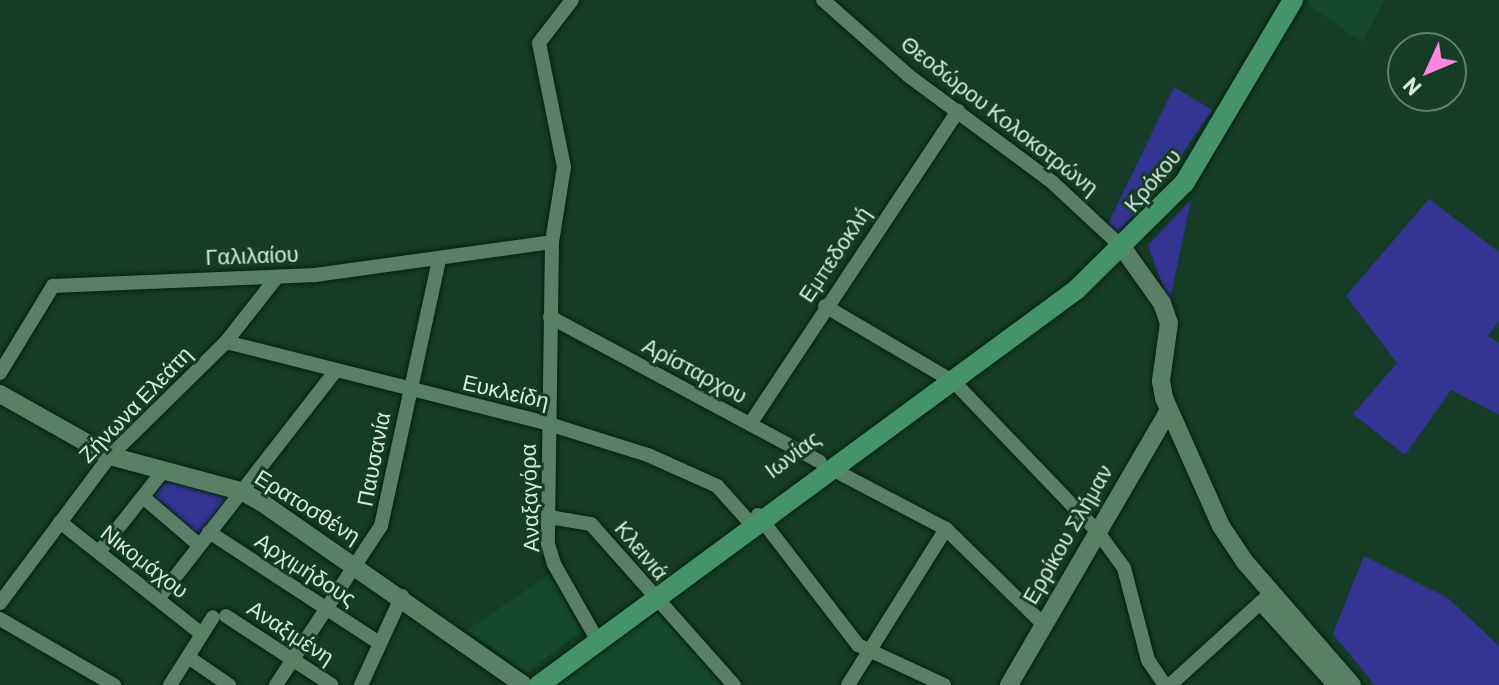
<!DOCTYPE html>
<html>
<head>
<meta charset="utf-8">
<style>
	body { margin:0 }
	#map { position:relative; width:1499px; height:685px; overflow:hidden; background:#143c26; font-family:Barlow,sans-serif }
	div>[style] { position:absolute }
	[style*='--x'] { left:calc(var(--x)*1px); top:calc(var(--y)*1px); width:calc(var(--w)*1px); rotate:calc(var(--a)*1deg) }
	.built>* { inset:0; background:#16482d }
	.green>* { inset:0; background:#343592 }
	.roads { filter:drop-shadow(0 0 2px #032111) drop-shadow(0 0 2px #032111) }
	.minor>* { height:14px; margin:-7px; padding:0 7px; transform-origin:7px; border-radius:7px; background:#578067 }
	.tertiary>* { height:18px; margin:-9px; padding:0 9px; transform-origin:9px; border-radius:9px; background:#578067 }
	.secondary>* { height:20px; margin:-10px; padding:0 10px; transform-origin:10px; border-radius:10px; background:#44936b }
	span { translate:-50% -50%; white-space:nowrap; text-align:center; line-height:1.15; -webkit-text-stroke:6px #143c26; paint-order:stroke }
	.street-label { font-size:22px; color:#d5ebdc }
	.north { position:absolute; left:1387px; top:32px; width:80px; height:80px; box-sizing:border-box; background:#143c26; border:2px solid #61826f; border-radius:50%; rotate:226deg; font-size:22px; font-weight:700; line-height:32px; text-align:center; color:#d5ebdc }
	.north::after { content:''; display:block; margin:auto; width:28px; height:36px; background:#fd86e2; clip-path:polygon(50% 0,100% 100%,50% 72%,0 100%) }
</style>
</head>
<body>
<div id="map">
	<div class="built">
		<i style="clip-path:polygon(1310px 0,1385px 0,1362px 42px,1308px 5px)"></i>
		<i style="clip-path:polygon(549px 575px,581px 631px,527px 673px,467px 630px)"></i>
		<i style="clip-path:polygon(657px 613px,723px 685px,554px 685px)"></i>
	</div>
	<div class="green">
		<i style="clip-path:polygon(1174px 87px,1212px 110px,1164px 181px,1117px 233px,1108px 224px)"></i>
		<i style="clip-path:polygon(1429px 199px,1499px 252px,1499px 321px,1488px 336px,1499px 343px,1499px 415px,1451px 390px,1405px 455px,1353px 414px,1397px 363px,1346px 296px)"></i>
		<i style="clip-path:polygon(1191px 200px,1170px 299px,1167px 298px,1148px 245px)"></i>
		<i style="clip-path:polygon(166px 481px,228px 498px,196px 538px,151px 500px)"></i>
		<i style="clip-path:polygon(1364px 556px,1448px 598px,1499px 646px,1499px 685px,1375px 685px,1333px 634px)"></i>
	</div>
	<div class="roads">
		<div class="minor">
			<i style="--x:572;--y:0;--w:54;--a:127.5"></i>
			<i style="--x:539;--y:43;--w:126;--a:78.6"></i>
			<i style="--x:564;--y:167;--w:76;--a:99.1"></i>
			<i style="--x:552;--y:242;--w:302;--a:90.8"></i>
			<i style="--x:548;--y:544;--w:21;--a:73"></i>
			<i style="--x:554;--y:564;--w:91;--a:60.3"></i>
			<i style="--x:823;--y:0;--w:115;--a:41.5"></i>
			<i style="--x:909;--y:76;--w:178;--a:36.5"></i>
			<i style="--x:1052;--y:182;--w:96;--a:42.9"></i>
			<i style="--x:825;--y:306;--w:150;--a:30.5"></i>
			<i style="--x:954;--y:382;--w:207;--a:46.2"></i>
			<i style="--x:1097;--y:531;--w:46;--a:53.9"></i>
			<i style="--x:1124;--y:568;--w:95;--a:75.4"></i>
			<i style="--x:1148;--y:660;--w:30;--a:56"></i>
			<i style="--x:550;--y:317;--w:306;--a:28.2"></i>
			<i style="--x:226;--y:342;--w:333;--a:14.2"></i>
			<i style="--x:549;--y:424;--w:104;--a:17.4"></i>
			<i style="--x:648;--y:455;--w:76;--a:24.2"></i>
			<i style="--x:717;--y:486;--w:54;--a:48"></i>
			<i style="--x:0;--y:373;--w:102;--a:-58.7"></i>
			<i style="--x:53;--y:286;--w:262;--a:-2.4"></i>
			<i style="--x:315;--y:275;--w:239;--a:-7.9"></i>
			<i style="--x:750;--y:424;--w:376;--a:-56.4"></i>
			<i style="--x:830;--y:468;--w:131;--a:27.7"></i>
			<i style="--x:946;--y:529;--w:136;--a:44.4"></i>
			<i style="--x:143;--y:497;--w:74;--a:40.6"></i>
			<i style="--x:758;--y:515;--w:164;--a:52.4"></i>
			<i style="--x:858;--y:645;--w:95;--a:24.9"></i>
			<i style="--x:549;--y:517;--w:43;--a:9.5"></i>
			<i style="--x:591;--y:524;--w:215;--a:48.4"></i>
			<i style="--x:60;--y:522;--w:181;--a:38.3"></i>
			<i style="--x:209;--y:532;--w:203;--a:33.1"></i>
			<i style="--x:99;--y:552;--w:105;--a:-51.6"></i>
			<i style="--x:158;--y:599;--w:288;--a:-52.1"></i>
			<i style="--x:0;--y:603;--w:184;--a:-53.2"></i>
			<i style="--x:110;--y:456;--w:163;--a:-44.5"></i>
			<i style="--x:226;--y:342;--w:83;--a:-51.9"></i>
			<i style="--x:1260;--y:603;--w:110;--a:47.9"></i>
			<i style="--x:226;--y:616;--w:126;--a:33.1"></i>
			<i style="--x:0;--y:619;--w:132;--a:30.1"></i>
			<i style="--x:188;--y:657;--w:50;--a:34.3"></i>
			<i style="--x:170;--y:685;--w:80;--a:-57.7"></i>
			<i style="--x:276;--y:685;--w:191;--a:-56.6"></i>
			<i style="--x:381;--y:526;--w:272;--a:-77.7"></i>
			<i style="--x:361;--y:685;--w:98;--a:-65.3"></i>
			<i style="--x:848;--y:685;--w:184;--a:-57.9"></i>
			<i style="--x:1170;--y:685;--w:137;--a:-42.3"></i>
		</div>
		<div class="tertiary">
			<i style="--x:1122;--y:247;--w:69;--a:54.5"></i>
			<i style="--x:1162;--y:303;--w:21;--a:71"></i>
			<i style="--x:1169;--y:323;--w:59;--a:97.9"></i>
			<i style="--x:1161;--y:381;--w:17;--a:80"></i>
			<i style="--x:1164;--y:398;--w:140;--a:66"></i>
			<i style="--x:1221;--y:526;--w:43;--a:56.3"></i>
			<i style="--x:1245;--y:562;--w:163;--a:49"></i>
			<i style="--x:0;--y:394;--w:126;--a:29.4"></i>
			<i style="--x:110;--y:456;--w:136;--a:15"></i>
			<i style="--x:241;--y:491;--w:26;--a:29"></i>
			<i style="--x:264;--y:504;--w:316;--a:34.9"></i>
			<i style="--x:1009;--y:685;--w:318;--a:-59.8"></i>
		</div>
		<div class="secondary">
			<i style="--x:539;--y:685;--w:667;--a:-36.34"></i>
			<i style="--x:1076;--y:290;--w:153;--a:-44.7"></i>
			<i style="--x:1185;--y:182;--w:212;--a:-59.3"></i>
		</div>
	</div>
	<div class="street-label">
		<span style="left:1000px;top:115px;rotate:38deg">Θεοδώρου Κολοκοτρώνη</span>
		<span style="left:1152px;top:180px;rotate:-50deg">Κρόκου</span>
		<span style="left:834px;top:254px;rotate:-56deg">Εμπεδοκλή</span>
		<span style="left:252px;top:255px;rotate:-2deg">Γαλιλαίου</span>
		<span style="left:695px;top:370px;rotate:28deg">Αρίσταρχου</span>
		<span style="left:506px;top:391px;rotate:13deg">Ευκλείδη</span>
		<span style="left:135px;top:404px;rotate:-46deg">Ζήνωνα Ελεάτη</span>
		<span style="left:792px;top:454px;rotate:-37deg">Ιωνίας</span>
		<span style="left:373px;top:459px;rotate:-79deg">Παυσανία</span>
		<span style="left:529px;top:498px;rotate:-92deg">Αναξαγόρα</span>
		<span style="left:308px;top:506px;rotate:32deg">Ερατοσθένη</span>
		<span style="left:1067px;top:534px;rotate:-60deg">Ερρίκου Σλήμαν</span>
		<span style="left:642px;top:550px;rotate:50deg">Κλεινιά</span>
		<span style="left:145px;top:561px;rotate:38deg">Νικομάχου</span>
		<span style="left:306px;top:569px;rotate:33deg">Αρχιμήδους</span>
		<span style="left:291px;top:632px;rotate:33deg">Αναξιμένη</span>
	</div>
	<div class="north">N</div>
</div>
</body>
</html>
